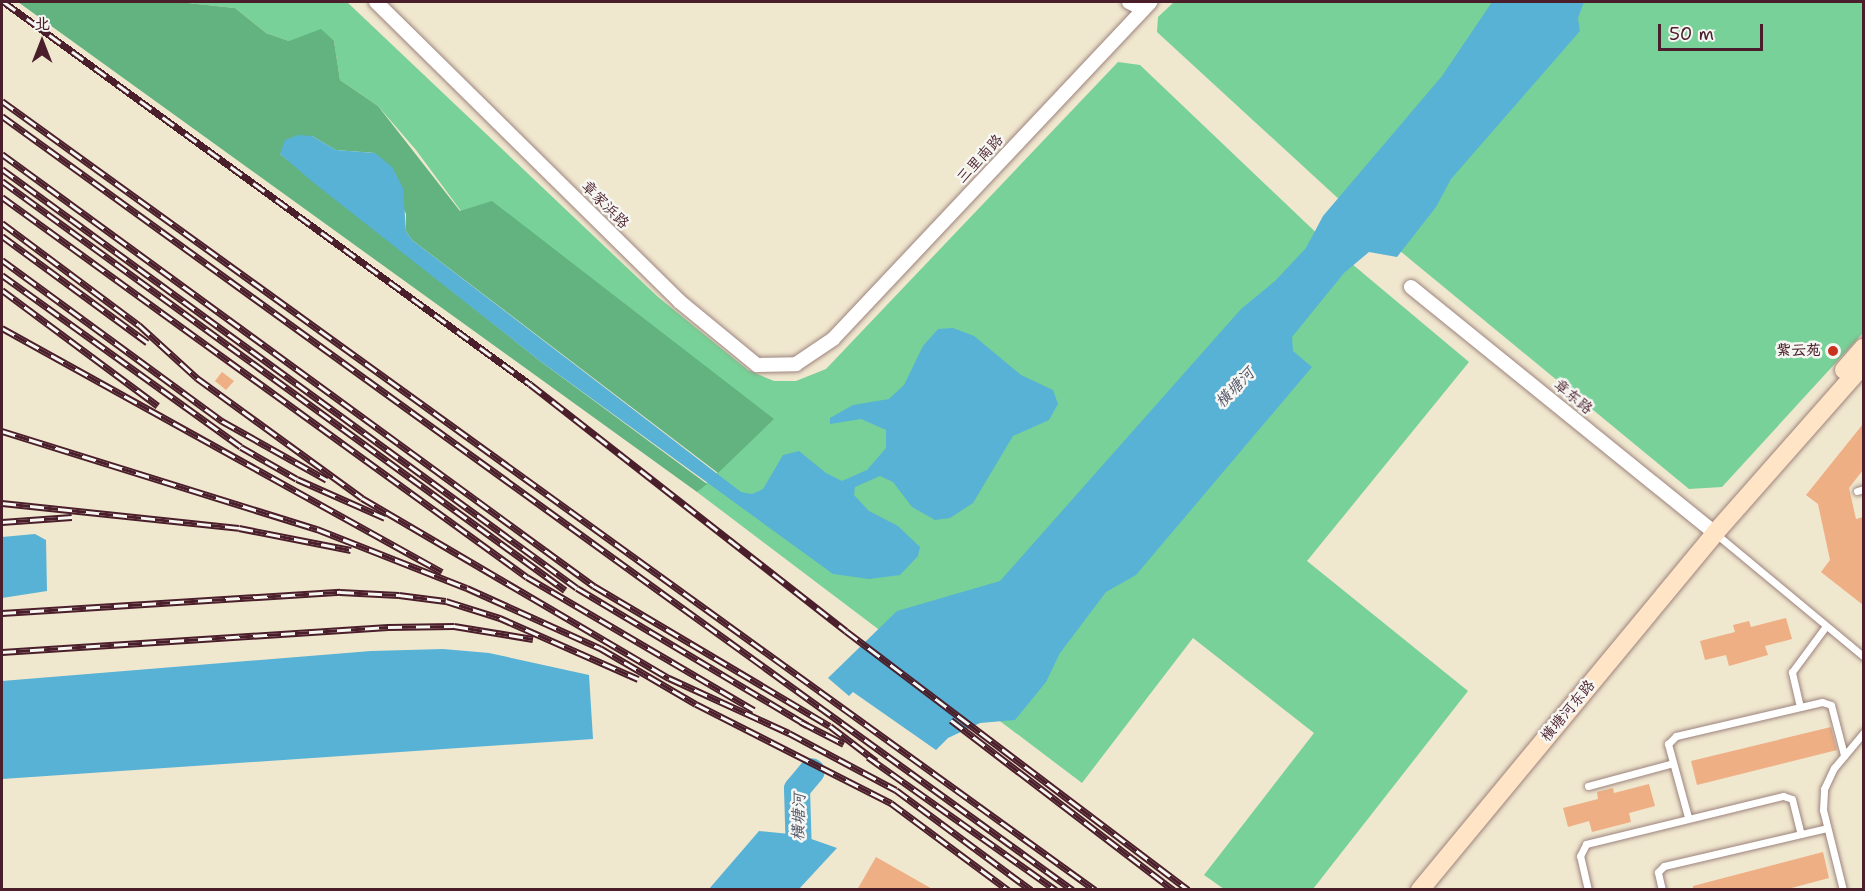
<!DOCTYPE html>
<html>
<head>
<meta charset="utf-8">
<style>
	body { margin:0 }
	#map { position:relative; width:1865px; height:891px; overflow:hidden; background:#f0e7cf; font-family:"Shantell Sans","LXGW WenKai TC",sans-serif }
	div>[style] { position:absolute }
	[style*='--x'] { left:calc(var(--x)*1px); top:calc(var(--y)*1px); width:calc(var(--w)*1px); rotate:calc(var(--a)*1deg) }
	.green>* { inset:0; background:#78d198 }
	.forest>* { inset:0; background:#62b380 }
	.water>* { inset:0; background:#57b2d5 }
	.river>* { height:26px; margin:-13px; padding:0 13px; transform-origin:13px; border-radius:13px; background:#57b2d5 }
	.building>* { inset:0; background:#eeaf84 }
	.roads { filter:drop-shadow(0 0 2px #9d837d) drop-shadow(0 0 2px #9d837d) }
	.service>* { height:7px; margin:-3.5px; padding:0 3.5px; transform-origin:3.5px; border-radius:3.5px; background:#fff }
	.minor>* { height:14px; margin:-7px; padding:0 7px; transform-origin:7px; border-radius:7px; background:#fff }
	.secondary>* { height:18px; margin:-9px; padding:0 9px; transform-origin:9px; border-radius:9px; background:#ffe4c6 }
	.rail>* { height:7px; margin-top:-3.5px; transform-origin:0; background:repeating-linear-gradient(90deg,#f6f6f2 0 14px,#4a1f2b 0 28px); box-sizing:border-box; border-block:2px solid #4a1f2b }
	.dots>* { width:16px; height:16px; translate:-50% -50%; box-sizing:border-box; border:3px solid #f6f6f2; border-radius:50% }
	span { translate:-50% -50%; white-space:nowrap; text-align:center; line-height:1.15; -webkit-text-stroke:5px #f6f6f2; paint-order:stroke }
	.street-label { font-size:15px; color:#4a1f2b }
	.poi-label { font-size:15px; color:#4a1f2b; font-weight:700 }
	.right { translate:-100% -50%; text-align:right }
	.water-label { font-size:16px; color:#4f5266; font-style:italic }
	.frame { position:absolute; inset:0; border:3px solid #4a1f2b; pointer-events:none }
	.north { position:absolute; left:12px; top:12px; width:60px; height:60px; -webkit-text-stroke:4px #f6f6f2; paint-order:stroke; rotate:0deg; font-size:16px; font-weight:700; line-height:24px; text-align:center; color:#4a1f2b }
	.north::after { content:''; display:block; margin:auto; width:21px; height:27px; background:#4a1f2b; clip-path:polygon(50% 0,100% 100%,50% 72%,0 100%) }
	.scale { position:absolute; left:1658px; top:24px; width:105px; height:27px; box-sizing:border-box; border:3px solid #4a1f2b; border-top:0; padding-left:8px; font-size:18px; line-height:21px; white-space:nowrap; color:#4a1f2b; -webkit-text-stroke:4px #f6f6f2; paint-order:stroke }
</style>
</head>
<body>
<div id="map">
	<div class="green">
		<i style="clip-path:polygon(178px 2px,347px 2px,658px 297px,748px 370px,774px 381px,796px 381px,826px 369px,1118px 62px,1140px 65px,1327px 243px,1469px 362px,1307px 561px,1468px 691px,1313px 889px,1224px 889px,1204px 875px,1314px 733px,1193px 638px,1082px 783px,697px 492px,773px 419px,461px 211px,416px 150px,378px 106px,340px 80px,334px 41px,289px 41px,266px 33px,235px 8px)"></i>
		<i style="clip-path:polygon(1174px 2px,1863px 2px,1863px 333px,1722px 487px,1689px 489px,1354px 213px,1157px 32px,1158px 17px)"></i>
	</div>
	<div class="forest">
		<i style="clip-path:polygon(18px 2px,178px 2px,235px 8px,266px 33px,289px 41px,321px 29px,334px 41px,340px 80px,378px 106px,460px 211px,492px 201px,774px 419px,718px 473px,412px 240px,406px 231px,406px 214px,375px 153px,336px 150px,312px 136px,280px 154px,540px 361px,707px 484px,697px 492px)"></i>
	</div>
	<div class="water">
		<i style="clip-path:polygon(1492px 2px,1584px 2px,1578px 18px,1580px 31px,1451px 179px,1436px 207px,1397px 257px,1369px 252px,1344px 273px,1292px 337px,1293px 351px,1312px 367px,1136px 575px,1106px 592px,1060px 653px,1046px 682px,1015px 720px,980px 723px,948px 738px,936px 750px,853px 692px,849px 696px,828px 678px,897px 611px,1000px 581px,1241px 309px,1275px 281px,1306px 248px,1323px 216px,1442px 76px)"></i>
		<i style="clip-path:polygon(298px 135px,312px 136px,336px 150px,375px 153px,392px 167px,403px 188px,406px 231px,412px 240px,741px 492px,752px 494px,763px 489px,783px 455px,799px 451px,826px 473px,842px 481px,867px 470px,886px 448px,886px 430px,861px 419px,830px 424px,830px 418px,853px 405px,889px 399px,904px 385px,923px 346px,938px 329px,953px 328px,974px 336px,1021px 375px,1053px 390px,1058px 404px,1049px 420px,1013px 436px,973px 503px,950px 518px,935px 520px,912px 507px,893px 482px,880px 476px,855px 487px,854px 495px,869px 511px,898px 526px,920px 547px,918px 556px,900px 575px,869px 579px,833px 574px,540px 361px,314px 183px,280px 154px,285px 140px)"></i>
		<i style="clip-path:polygon(35px 534px,46px 540px,47px 591px,2px 598px,2px 537px)"></i>
		<i style="clip-path:polygon(443px 649px,489px 653px,589px 675px,593px 739px,2px 779px,2px 681px,371px 651px)"></i>
		<i style="clip-path:polygon(759px 831px,800px 835px,837px 848px,799px 889px,709px 889px)"></i>
	</div>
	<div class="river">
		<i style="--x:767;--y:890;--w:47;--a:-46.7"></i>
		<i style="--x:799;--y:856;--w:67;--a:-91.7"></i>
		<i style="--x:797;--y:789;--w:23;--a:-50"></i>
	</div>
	<div class="building">
		<i style="clip-path:polygon(222px 372px,234px 381px,226px 390px,215px 381px)"></i>
		<i style="clip-path:polygon(1863px 424px,1863px 470px,1849px 488px,1856px 519px,1863px 517px,1863px 605px,1821px 572px,1830px 560px,1818px 504px,1806px 495px)"></i>
		<i style="clip-path:polygon(1786px 618px,1792px 639px,1765px 646px,1768px 655px,1729px 666px,1726px 655px,1705px 660px,1700px 641px,1735px 632px,1733px 625px,1749px 621px,1751px 627px)"></i>
		<i style="clip-path:polygon(1831px 727px,1837px 750px,1697px 785px,1691px 761px)"></i>
		<i style="clip-path:polygon(1649px 784px,1655px 806px,1629px 813px,1631px 822px,1592px 832px,1589px 821px,1568px 827px,1563px 808px,1598px 799px,1597px 792px,1613px 788px,1614px 793px)"></i>
		<i style="clip-path:polygon(1823px 852px,1829px 878px,1784px 890px,1693px 890px,1693px 886px)"></i>
		<i style="clip-path:polygon(876px 857px,934px 890px,857px 890px)"></i>
	</div>
	<div class="roads">
		<div class="service">
			<i style="--x:1857;--y:491;--w:7;--a:-16"></i>
			<i style="--x:1716;--y:534;--w:192;--a:39.7"></i>
			<i style="--x:1800;--y:707;--w:36;--a:-103"></i>
			<i style="--x:1792;--y:672;--w:57;--a:-53.5"></i>
			<i style="--x:1588;--y:786;--w:88;--a:-15.1"></i>
			<i style="--x:1688;--y:817;--w:76;--a:-105.3"></i>
			<i style="--x:1668;--y:744;--w:11;--a:-45"></i>
			<i style="--x:1676;--y:736;--w:150;--a:-13.1"></i>
			<i style="--x:1822;--y:702;--w:9;--a:18"></i>
			<i style="--x:1831;--y:705;--w:52;--a:75.4"></i>
			<i style="--x:1588;--y:890;--w:35;--a:-103"></i>
			<i style="--x:1580;--y:856;--w:13;--a:-63"></i>
			<i style="--x:1586;--y:844;--w:203;--a:-13.7"></i>
			<i style="--x:1783;--y:796;--w:9;--a:18"></i>
			<i style="--x:1792;--y:799;--w:36;--a:76"></i>
			<i style="--x:1662;--y:890;--w:18;--a:-103"></i>
			<i style="--x:1658;--y:872;--w:8;--a:-45"></i>
			<i style="--x:1664;--y:866;--w:167;--a:-13.1"></i>
			<i style="--x:1843;--y:890;--w:82;--a:-104"></i>
			<i style="--x:1823;--y:810;--w:21;--a:-87"></i>
			<i style="--x:1824;--y:789;--w:23;--a:-65"></i>
			<i style="--x:1834;--y:768;--w:47;--a:-50.2"></i>
		</div>
		<div class="minor">
			<i style="--x:376;--y:2;--w:426;--a:44.6"></i>
			<i style="--x:679;--y:301;--w:101;--a:39.4"></i>
			<i style="--x:757;--y:365;--w:39;--a:-1"></i>
			<i style="--x:796;--y:364;--w:45;--a:-34"></i>
			<i style="--x:833;--y:339;--w:463;--a:-46.7"></i>
			<i style="--x:1129;--y:2;--w:16;--a:27"></i>
			<i style="--x:1411;--y:287;--w:391;--a:39"></i>
		</div>
		<div class="secondary">
			<i style="--x:1844;--y:370;--w:30;--a:-49"></i>
			<i style="--x:1420;--y:890;--w:463;--a:-50.4"></i>
			<i style="--x:1715;--y:533;--w:225;--a:-48.6"></i>
		</div>
	</div>
	<div class="rail">
		<i style="--x:4;--y:2;--w:650;--a:35.99"></i>
		<i style="--x:530;--y:384;--w:401;--a:38"></i>
		<i style="--x:846;--y:631;--w:429;--a:37.1"></i>
		<i style="--x:2;--y:101;--w:1348;--a:35.82"></i>
		<i style="--x:2;--y:116;--w:1321;--a:35.86"></i>
		<i style="--x:2;--y:154;--w:733;--a:36.12"></i>
		<i style="--x:594;--y:586;--w:274;--a:30.7"></i>
		<i style="--x:830;--y:726;--w:58;--a:37.3"></i>
		<i style="--x:2;--y:169;--w:711;--a:36.08"></i>
		<i style="--x:577;--y:588;--w:268;--a:30.8"></i>
		<i style="--x:2;--y:181;--w:696;--a:36"></i>
		<i style="--x:2;--y:197;--w:648;--a:35.9"></i>
		<i style="--x:527;--y:577;--w:263;--a:30.4"></i>
		<i style="--x:2;--y:223;--w:171;--a:36.7"></i>
		<i style="--x:139;--y:325;--w:79;--a:42.4"></i>
		<i style="--x:197;--y:378;--w:204;--a:36"></i>
		<i style="--x:362;--y:498;--w:356;--a:30.4"></i>
		<i style="--x:669;--y:678;--w:132;--a:24.6"></i>
		<i style="--x:789;--y:733;--w:121;--a:28"></i>
		<i style="--x:896;--y:790;--w:168;--a:36.5"></i>
		<i style="--x:2;--y:236;--w:180;--a:36.2"></i>
		<i style="--x:2;--y:260;--w:273;--a:36.2"></i>
		<i style="--x:222;--y:421;--w:120;--a:29.3"></i>
		<i style="--x:2;--y:275;--w:294;--a:35.7"></i>
		<i style="--x:241;--y:447;--w:64;--a:29.7"></i>
		<i style="--x:297;--y:479;--w:96;--a:23.9"></i>
		<i style="--x:2;--y:290;--w:194;--a:36.6"></i>
		<i style="--x:2;--y:328;--w:503;--a:29.01"></i>
		<i style="--x:2;--y:431;--w:330;--a:17.3"></i>
		<i style="--x:317;--y:529;--w:161;--a:21.5"></i>
		<i style="--x:467;--y:588;--w:146;--a:24.3"></i>
		<i style="--x:600;--y:648;--w:111;--a:30.3"></i>
		<i style="--x:696;--y:704;--w:219;--a:26.9"></i>
		<i style="--x:891;--y:803;--w:146;--a:36.6"></i>
		<i style="--x:2;--y:503;--w:238;--a:6"></i>
		<i style="--x:239;--y:528;--w:114;--a:11.1"></i>
		<i style="--x:2;--y:522;--w:70;--a:-4.1"></i>
		<i style="--x:2;--y:613;--w:339;--a:-3.6"></i>
		<i style="--x:340;--y:592;--w:59;--a:2.9"></i>
		<i style="--x:399;--y:595;--w:47;--a:7.3"></i>
		<i style="--x:446;--y:601;--w:57;--a:17.5"></i>
		<i style="--x:500;--y:618;--w:151;--a:23.8"></i>
		<i style="--x:2;--y:652;--w:387;--a:-3.7"></i>
		<i style="--x:388;--y:627;--w:66;--a:-0.9"></i>
		<i style="--x:454;--y:626;--w:80;--a:9.3"></i>
		<i style="--x:951;--y:720;--w:280;--a:37.4"></i>
		<i style="--x:801;--y:722;--w:48;--a:27.1"></i>
		<i style="--x:868;--y:757;--w:230;--a:35.3"></i>
	</div>
	<div class="dots">
		<i style="left:1833px;top:351px;background:#c8321e"></i>
	</div>
	<div class="street-label">
		<span style="left:980px;top:159px;rotate:-47deg">三里南路</span>
		<span style="left:605px;top:205px;rotate:45deg">章家浜路</span>
		<span style="left:1573px;top:397px;rotate:39deg">章东路</span>
		<span style="left:1568px;top:711px;rotate:-50deg">横塘河东路</span>
	</div>
	<div class="poi-label">
		<span class="right" style="left:1821px;top:351px">紫云苑</span>
	</div>
	<div class="water-label">
		<span style="left:1235px;top:388px;rotate:-46deg">横塘河</span>
		<span style="left:799px;top:817px;rotate:-88deg">横塘河</span>
	</div>
	<div class="frame"></div>
	<div class="north">北</div>
	<div class="scale">50 m</div>
</div>
</body>
</html>
